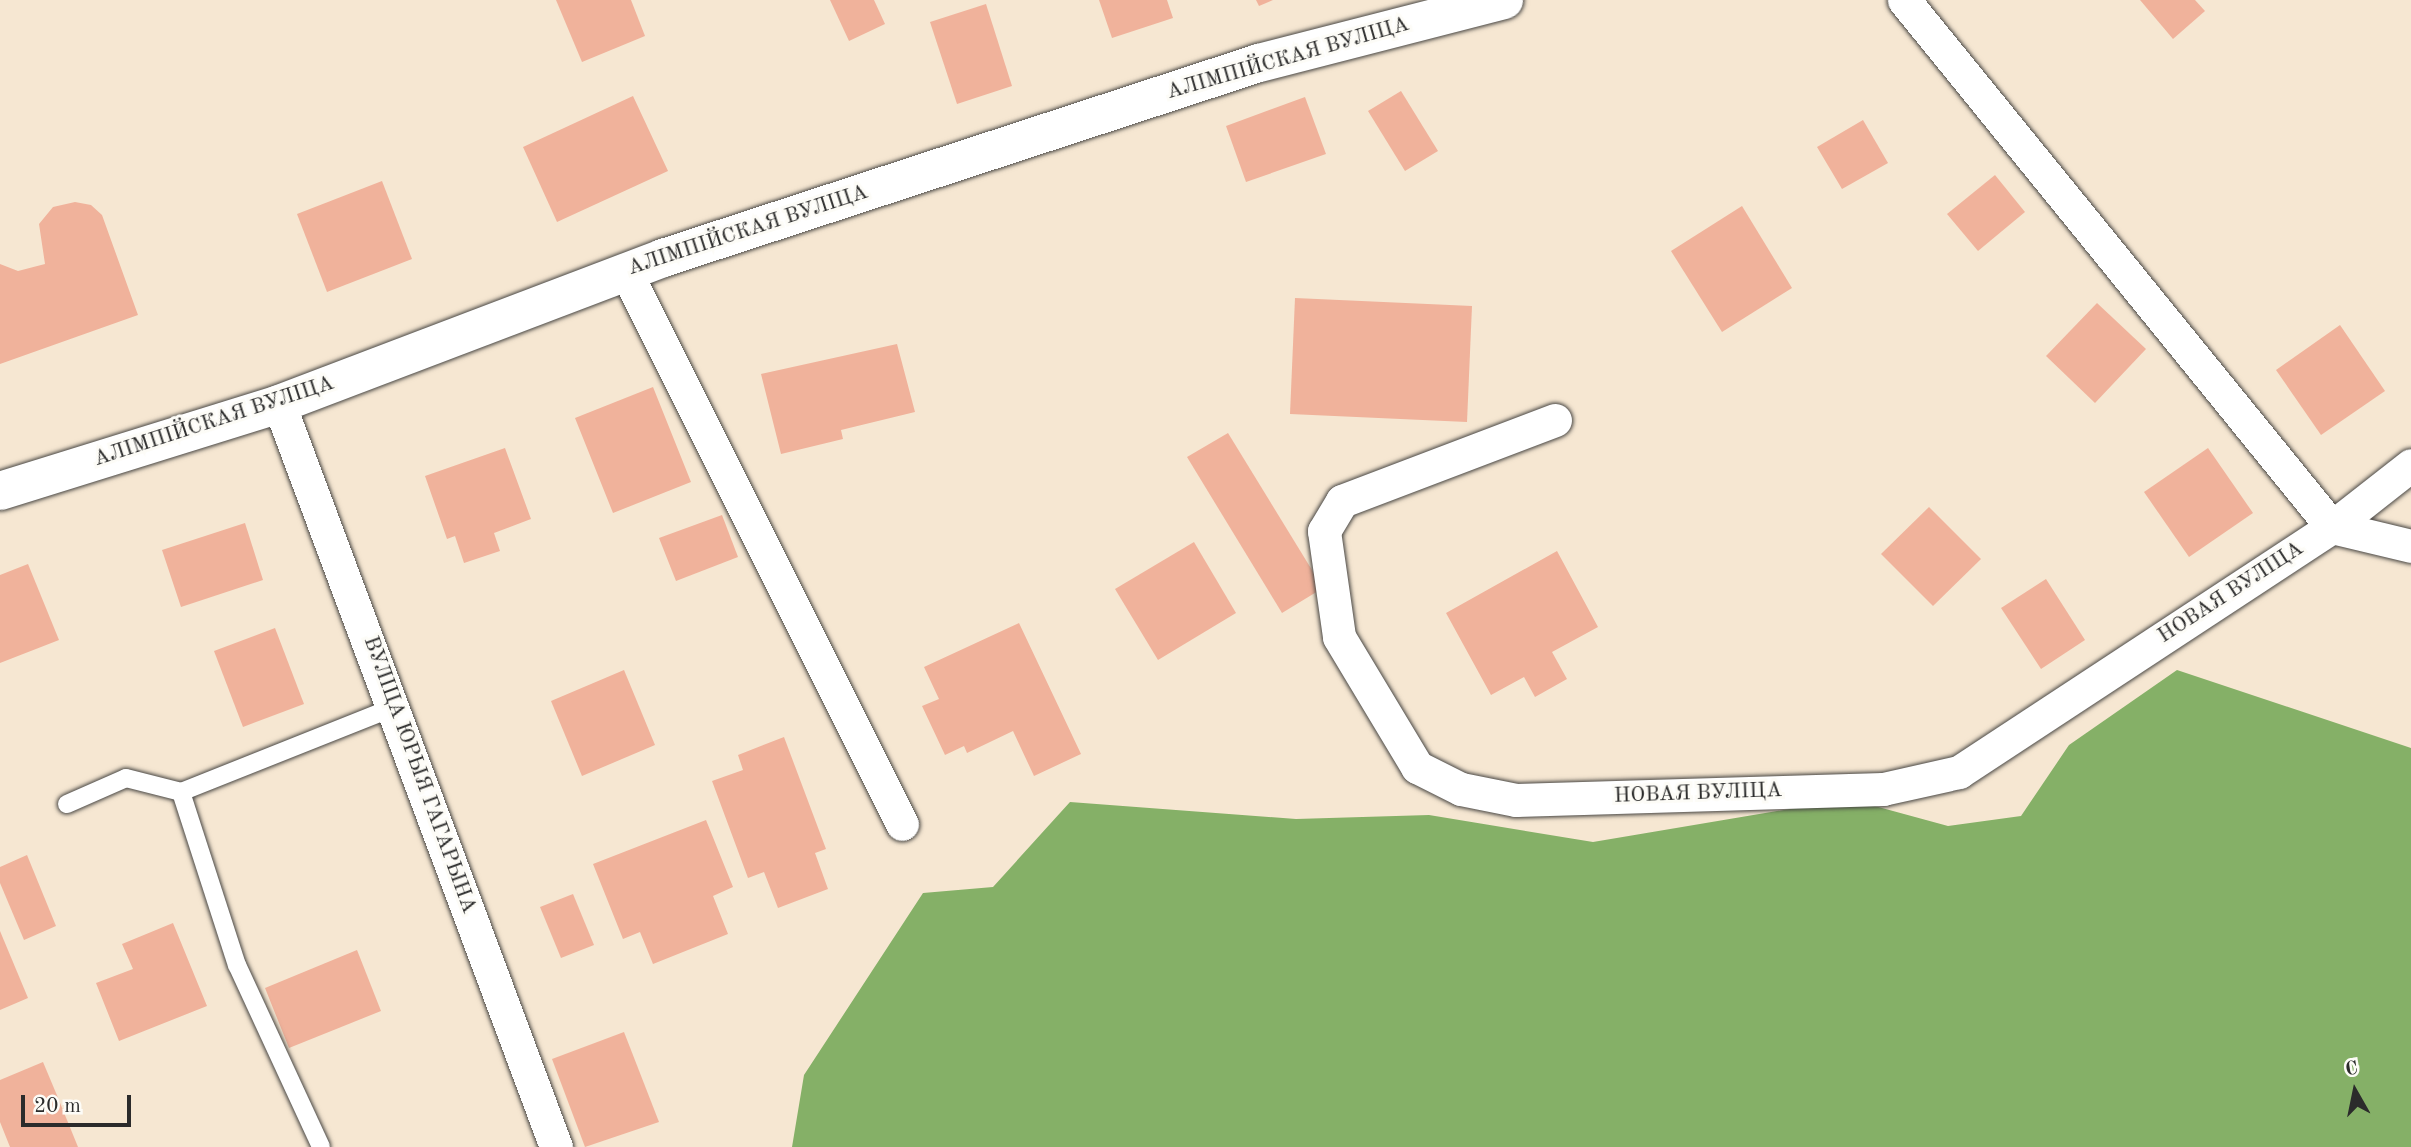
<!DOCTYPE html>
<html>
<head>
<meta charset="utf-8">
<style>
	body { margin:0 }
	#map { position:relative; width:2411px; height:1147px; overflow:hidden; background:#f6e7d2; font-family:"Old Standard TT",serif }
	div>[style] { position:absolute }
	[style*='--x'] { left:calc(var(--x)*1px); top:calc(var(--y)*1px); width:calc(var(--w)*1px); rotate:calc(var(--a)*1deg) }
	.forest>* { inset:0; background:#85b067 }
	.building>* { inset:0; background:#f0b29b }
	.roads { filter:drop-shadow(0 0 2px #494744) drop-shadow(0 0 2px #494744) }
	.service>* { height:18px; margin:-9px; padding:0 9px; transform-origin:9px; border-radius:9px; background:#fff }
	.minor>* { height:33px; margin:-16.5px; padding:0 16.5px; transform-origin:16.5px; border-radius:16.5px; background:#fff }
	.tertiary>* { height:38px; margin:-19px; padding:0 19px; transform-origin:19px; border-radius:19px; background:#fff }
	span { translate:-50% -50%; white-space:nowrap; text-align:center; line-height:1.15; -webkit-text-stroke:6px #fdfcf7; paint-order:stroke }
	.street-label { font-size:21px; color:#2b2b2b }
	.north { position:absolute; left:2320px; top:1056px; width:70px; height:70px; -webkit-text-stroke:5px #fdfcf7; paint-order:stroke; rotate:351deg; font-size:19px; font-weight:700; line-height:28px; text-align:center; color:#2b2b2b }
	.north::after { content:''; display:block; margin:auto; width:24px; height:32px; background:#2b2b2b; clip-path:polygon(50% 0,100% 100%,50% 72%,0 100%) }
	.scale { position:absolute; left:21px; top:1095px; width:110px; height:32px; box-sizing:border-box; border:4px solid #2b2b2b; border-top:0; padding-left:9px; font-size:21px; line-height:24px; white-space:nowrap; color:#2b2b2b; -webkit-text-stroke:5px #fdfcf7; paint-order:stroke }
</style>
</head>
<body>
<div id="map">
	<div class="forest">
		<i style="clip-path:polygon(2177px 670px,2411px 748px,2411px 1147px,792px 1147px,804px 1075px,923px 893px,993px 887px,1070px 802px,1296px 819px,1429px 815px,1593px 842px,1849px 799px,1948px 826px,2021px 816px,2069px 745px)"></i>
	</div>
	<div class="building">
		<i style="clip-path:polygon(556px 0,631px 0,645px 36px,582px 62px)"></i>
		<i style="clip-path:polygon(830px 0,874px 0,885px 24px,849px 41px)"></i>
		<i style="clip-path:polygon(1099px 0,1167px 0,1173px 18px,1112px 38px)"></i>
		<i style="clip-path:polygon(1256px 0,1273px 0,1259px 6px)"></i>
		<i style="clip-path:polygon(2140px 0,2195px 0,2205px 11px,2173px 39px)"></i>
		<i style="clip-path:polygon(986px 4px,1012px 86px,957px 104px,930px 22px)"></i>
		<i style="clip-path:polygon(1401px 91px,1438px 151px,1405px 171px,1368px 111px)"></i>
		<i style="clip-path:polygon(633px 96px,668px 171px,557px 222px,523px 147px)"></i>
		<i style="clip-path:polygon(1305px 97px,1326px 154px,1246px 182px,1226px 126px)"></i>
		<i style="clip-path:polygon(1863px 120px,1888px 163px,1842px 189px,1817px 147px)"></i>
		<i style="clip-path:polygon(1995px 175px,2025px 212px,1978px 251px,1947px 214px)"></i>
		<i style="clip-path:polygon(382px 181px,412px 259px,327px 292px,297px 214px)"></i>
		<i style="clip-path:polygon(75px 202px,91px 205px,102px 215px,138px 315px,0 364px,0 264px,18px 271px,45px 264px,39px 224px,53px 207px)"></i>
		<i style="clip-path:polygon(1742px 206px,1792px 288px,1722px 332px,1671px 251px)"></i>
		<i style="clip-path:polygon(1295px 298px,1472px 306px,1467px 422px,1290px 414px)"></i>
		<i style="clip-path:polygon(2097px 303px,2146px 349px,2095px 403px,2046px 356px)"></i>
		<i style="clip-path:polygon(2340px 325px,2385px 391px,2321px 435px,2276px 370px)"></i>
		<i style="clip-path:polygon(897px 344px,915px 412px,841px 430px,843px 439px,781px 454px,761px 374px)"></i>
		<i style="clip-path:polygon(653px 387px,691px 482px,613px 513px,575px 418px)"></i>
		<i style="clip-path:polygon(1228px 433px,1323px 588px,1282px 613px,1187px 457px)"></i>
		<i style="clip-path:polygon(505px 448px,531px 519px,494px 533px,500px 551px,464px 563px,455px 536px,447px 539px,425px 476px)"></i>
		<i style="clip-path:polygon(2208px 448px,2253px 513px,2189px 557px,2144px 492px)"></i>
		<i style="clip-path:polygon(1929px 507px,1981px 559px,1933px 606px,1881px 554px)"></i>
		<i style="clip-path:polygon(722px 515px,738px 557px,676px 581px,659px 538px)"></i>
		<i style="clip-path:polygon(245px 523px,263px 580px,181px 607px,162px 550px)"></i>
		<i style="clip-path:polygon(1194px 542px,1236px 613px,1158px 660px,1115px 589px)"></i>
		<i style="clip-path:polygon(1557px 551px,1598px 627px,1552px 652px,1567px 679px,1535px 697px,1524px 677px,1491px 695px,1446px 613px)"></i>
		<i style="clip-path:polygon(28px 564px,59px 640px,0 663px,0 575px)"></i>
		<i style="clip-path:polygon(2046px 579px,2085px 640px,2041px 669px,2001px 608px)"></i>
		<i style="clip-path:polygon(1019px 623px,1081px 754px,1034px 776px,1013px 731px,967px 753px,964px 746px,945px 755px,922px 706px,939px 699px,924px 667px)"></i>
		<i style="clip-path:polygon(275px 628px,304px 704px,243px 727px,214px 651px)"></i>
		<i style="clip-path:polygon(624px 670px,655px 745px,582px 776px,551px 701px)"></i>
		<i style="clip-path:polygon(784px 737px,826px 849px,815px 853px,828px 889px,778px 908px,764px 872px,748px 878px,712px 781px,743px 770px,738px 755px)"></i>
		<i style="clip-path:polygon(706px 820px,733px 887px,713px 896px,728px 934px,653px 964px,640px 932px,623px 939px,593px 864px)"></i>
		<i style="clip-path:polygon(27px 855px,56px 926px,24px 940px,0 883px,0 867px)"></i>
		<i style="clip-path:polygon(573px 894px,594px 945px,561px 958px,540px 907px)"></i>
		<i style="clip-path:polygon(173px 923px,207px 1006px,119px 1041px,96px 983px,133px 969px,122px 944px)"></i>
		<i style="clip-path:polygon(0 931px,28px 998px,0 1010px)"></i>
		<i style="clip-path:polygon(357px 950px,381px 1011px,289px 1048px,265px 988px)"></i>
		<i style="clip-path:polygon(624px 1032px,659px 1122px,585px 1147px,552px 1059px)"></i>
		<i style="clip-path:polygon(43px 1062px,56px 1093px,78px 1147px,10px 1147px,0 1122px,0 1080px)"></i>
	</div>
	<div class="roads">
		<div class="service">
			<i style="--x:181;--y:792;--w:182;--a:72.1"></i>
			<i style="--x:237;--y:965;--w:200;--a:65.2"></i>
			<i style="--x:67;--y:804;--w:64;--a:-23.8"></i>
			<i style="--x:126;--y:778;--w:57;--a:14.3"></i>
			<i style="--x:181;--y:792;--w:230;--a:-21.7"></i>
		</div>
		<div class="minor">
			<i style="--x:1904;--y:0;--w:679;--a:50.92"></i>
			<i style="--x:2332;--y:527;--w:81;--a:13.5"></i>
			<i style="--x:626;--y:272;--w:617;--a:63.43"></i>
			<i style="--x:279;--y:404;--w:793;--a:69.55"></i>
			<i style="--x:1555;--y:420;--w:228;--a:159.2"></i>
			<i style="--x:1342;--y:501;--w:35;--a:121"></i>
			<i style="--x:1324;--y:531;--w:107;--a:81.9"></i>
			<i style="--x:1339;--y:637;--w:152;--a:59"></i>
			<i style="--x:1417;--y:767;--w:49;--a:26.6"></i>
			<i style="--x:1461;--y:789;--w:56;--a:11.3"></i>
			<i style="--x:1516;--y:800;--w:367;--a:-1.7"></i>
			<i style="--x:1883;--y:789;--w:78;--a:-12.6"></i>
			<i style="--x:1959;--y:772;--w:446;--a:-33.3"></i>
			<i style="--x:2332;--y:527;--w:100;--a:-38.1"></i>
		</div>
		<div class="tertiary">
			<i style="--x:0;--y:491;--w:292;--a:-17.3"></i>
			<i style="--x:279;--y:404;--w:411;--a:-20.8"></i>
			<i style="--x:663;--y:258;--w:627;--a:-18.12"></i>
			<i style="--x:1259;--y:63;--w:253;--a:-14.4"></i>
		</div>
	</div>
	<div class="street-label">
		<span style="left:1288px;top:59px;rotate:-16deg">АЛІМПІЙСКАЯ ВУЛІЦА</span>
		<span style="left:748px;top:231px;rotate:-18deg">АЛІМПІЙСКАЯ ВУЛІЦА</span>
		<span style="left:214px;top:422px;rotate:-18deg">АЛІМПІЙСКАЯ ВУЛІЦА</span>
		<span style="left:2231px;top:593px;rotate:-33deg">НОВАЯ ВУЛІЦА</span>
		<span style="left:419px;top:775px;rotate:70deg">ВУЛІЦА ЮРЫЯ ГАГАРЫНА</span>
		<span style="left:1698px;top:794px;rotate:-2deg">НОВАЯ ВУЛІЦА</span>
	</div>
	<div class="north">С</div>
	<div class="scale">20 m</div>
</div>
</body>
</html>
